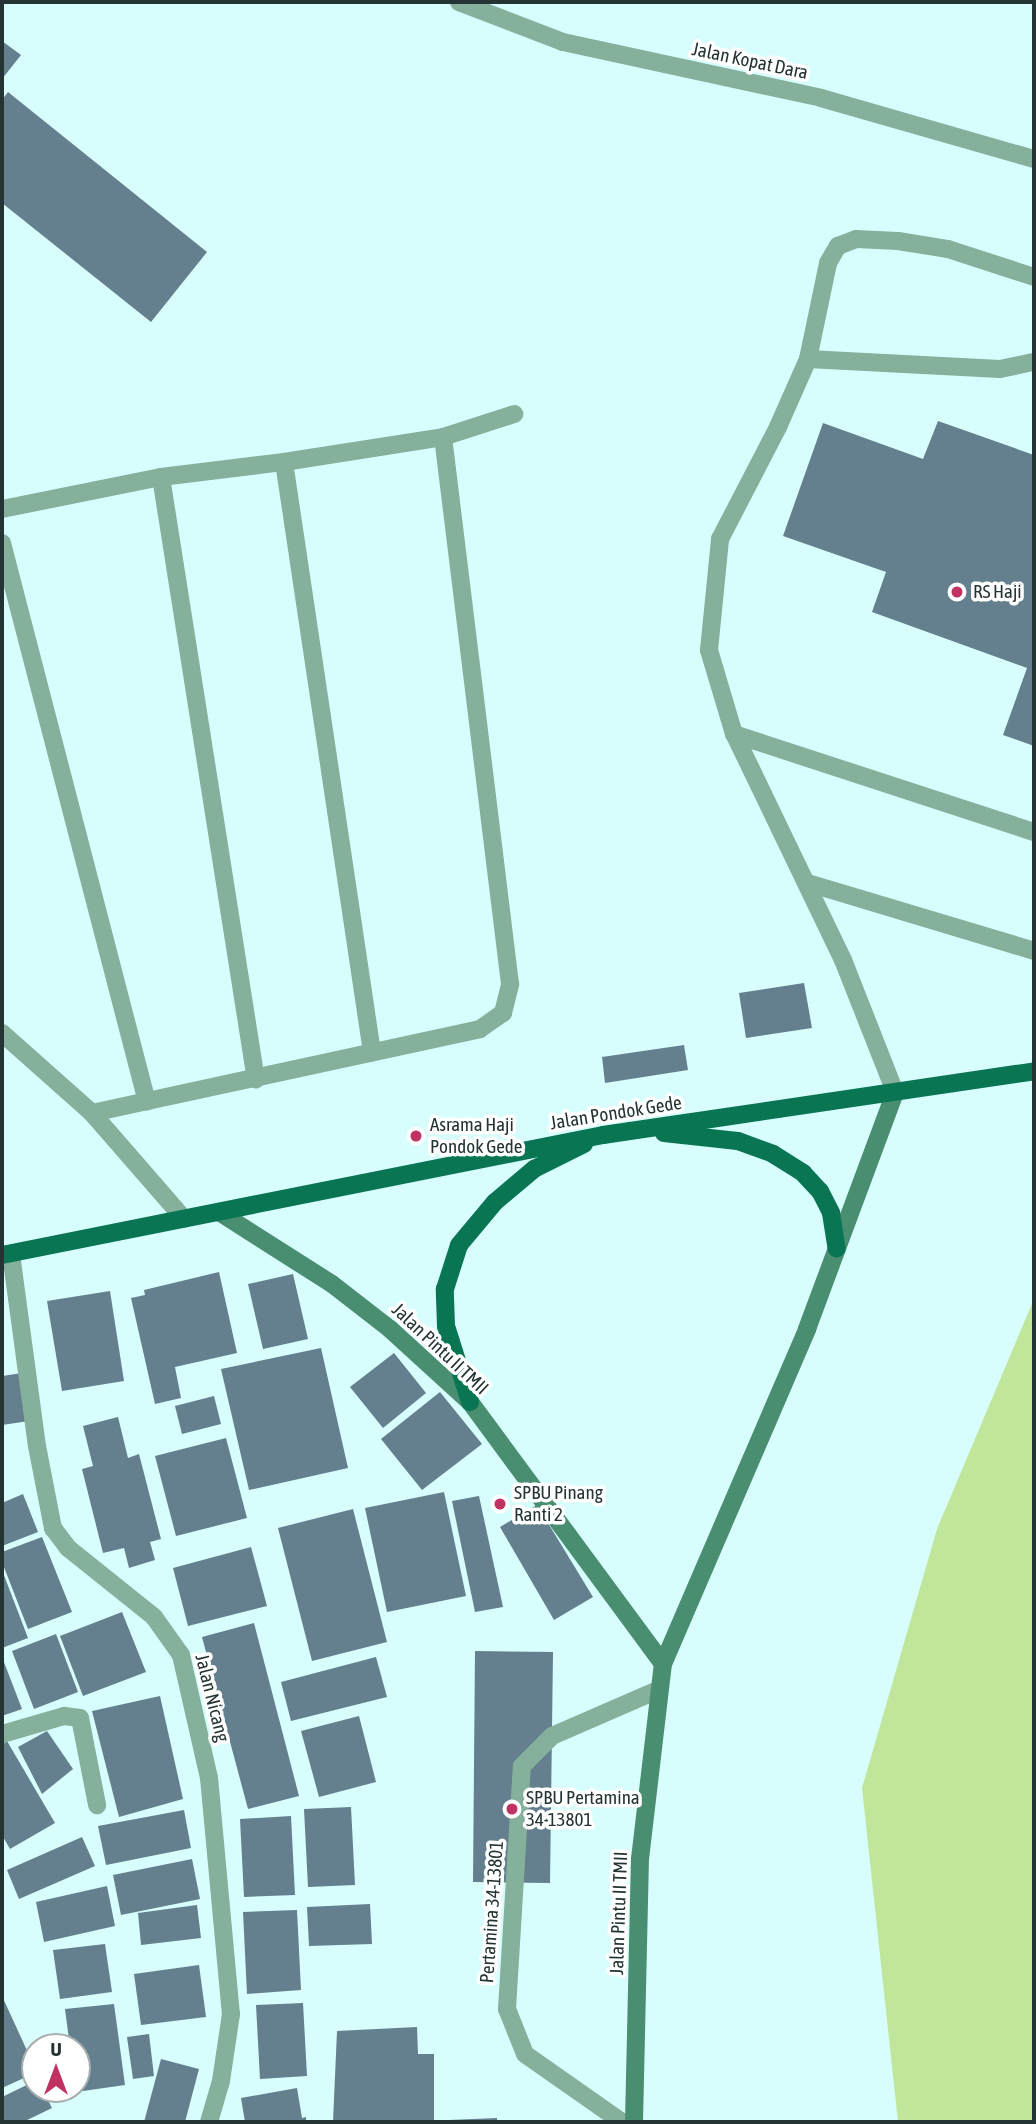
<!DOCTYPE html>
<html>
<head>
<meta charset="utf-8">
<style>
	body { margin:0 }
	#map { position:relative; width:1036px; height:2124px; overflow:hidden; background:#d8fdfd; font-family:"Asap Condensed",sans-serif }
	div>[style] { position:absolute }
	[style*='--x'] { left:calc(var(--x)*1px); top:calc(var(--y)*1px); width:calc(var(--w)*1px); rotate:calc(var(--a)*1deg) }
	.green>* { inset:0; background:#c0e69b }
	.building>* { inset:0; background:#647f8d }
	.lane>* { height:18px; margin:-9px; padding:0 9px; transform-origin:9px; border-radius:9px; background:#85b09b }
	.street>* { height:18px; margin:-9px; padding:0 9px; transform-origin:9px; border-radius:9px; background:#85b09b }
	.secondary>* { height:18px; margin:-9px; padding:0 9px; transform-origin:9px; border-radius:9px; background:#4a8e71 }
	.primary>* { height:18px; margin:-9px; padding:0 9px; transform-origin:9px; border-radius:9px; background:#097553 }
	.dots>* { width:19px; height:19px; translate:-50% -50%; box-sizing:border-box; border:4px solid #fff; border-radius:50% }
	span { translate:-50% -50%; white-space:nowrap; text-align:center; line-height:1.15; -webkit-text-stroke:7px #fff; paint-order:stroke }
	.street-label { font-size:19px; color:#243333 }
	.poi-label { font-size:19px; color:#243333 }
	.left { translate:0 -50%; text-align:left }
	.frame { position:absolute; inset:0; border:4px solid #243333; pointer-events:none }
	.north { position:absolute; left:21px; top:2033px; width:70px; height:70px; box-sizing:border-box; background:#fff; border:2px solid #a7adad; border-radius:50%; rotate:0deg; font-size:19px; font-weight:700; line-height:28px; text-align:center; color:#243333 }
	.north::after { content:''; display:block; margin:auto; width:24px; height:32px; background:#c03261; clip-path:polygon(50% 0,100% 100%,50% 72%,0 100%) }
</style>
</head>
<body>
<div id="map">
	<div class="green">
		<i style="clip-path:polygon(1034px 1299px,1034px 2122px,898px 2122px,862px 1788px,937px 1529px)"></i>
	</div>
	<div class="building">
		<i style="clip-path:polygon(2px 41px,21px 55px,2px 79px)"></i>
		<i style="clip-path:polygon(8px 92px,207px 252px,151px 322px,2px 203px,2px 100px)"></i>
		<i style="clip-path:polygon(938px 421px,1034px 455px,1034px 746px,1003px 735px,1027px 668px,872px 612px,886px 572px,783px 536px,823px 423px,923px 459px)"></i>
		<i style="clip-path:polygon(804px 983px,812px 1028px,746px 1038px,739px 993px)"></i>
		<i style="clip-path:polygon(684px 1045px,688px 1070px,605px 1083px,602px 1057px)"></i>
		<i style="clip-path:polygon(219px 1272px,237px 1353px,175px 1367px,181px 1398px,155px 1404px,131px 1298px,145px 1295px,144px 1290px)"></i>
		<i style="clip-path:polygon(293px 1274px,308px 1339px,263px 1349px,248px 1284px)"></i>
		<i style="clip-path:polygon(110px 1291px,124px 1381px,62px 1391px,47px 1301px)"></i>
		<i style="clip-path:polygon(321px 1348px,348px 1468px,249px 1490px,221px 1369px)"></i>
		<i style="clip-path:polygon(394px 1353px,426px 1393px,383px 1428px,350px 1387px)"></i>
		<i style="clip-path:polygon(22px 1373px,29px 1421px,2px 1425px,2px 1376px)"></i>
		<i style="clip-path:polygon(440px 1392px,482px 1444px,422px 1490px,381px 1439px)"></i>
		<i style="clip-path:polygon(214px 1396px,221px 1424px,182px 1434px,175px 1406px)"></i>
		<i style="clip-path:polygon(118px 1417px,128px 1458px,139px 1454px,161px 1539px,150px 1542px,155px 1560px,129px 1568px,124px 1548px,103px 1553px,82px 1469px,93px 1466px,83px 1426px)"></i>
		<i style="clip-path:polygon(226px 1438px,247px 1518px,176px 1536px,155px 1456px)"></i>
		<i style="clip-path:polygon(444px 1492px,466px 1596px,387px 1612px,365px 1508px)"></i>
		<i style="clip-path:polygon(23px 1494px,38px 1532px,2px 1546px,2px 1503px)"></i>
		<i style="clip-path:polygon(479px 1496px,503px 1607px,475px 1612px,452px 1501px)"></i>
		<i style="clip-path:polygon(537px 1505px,593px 1597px,554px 1620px,500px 1527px)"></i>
		<i style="clip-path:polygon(353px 1509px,387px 1642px,312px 1661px,278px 1528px)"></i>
		<i style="clip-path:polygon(42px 1537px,72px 1612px,28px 1629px,2px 1562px,2px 1552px)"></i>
		<i style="clip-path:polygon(251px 1547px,267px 1606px,188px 1626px,173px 1568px)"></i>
		<i style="clip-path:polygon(2px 1570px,28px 1638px,2px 1648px)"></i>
		<i style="clip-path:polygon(122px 1612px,146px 1672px,83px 1696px,60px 1636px)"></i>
		<i style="clip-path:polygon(254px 1623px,299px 1796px,248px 1809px,202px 1637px)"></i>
		<i style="clip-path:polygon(56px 1634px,78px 1692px,34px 1709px,12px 1651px)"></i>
		<i style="clip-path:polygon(475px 1651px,553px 1652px,550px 1883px,473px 1882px)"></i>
		<i style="clip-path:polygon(2px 1657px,22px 1709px,2px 1716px)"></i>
		<i style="clip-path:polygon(376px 1657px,387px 1697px,291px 1721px,281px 1682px)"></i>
		<i style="clip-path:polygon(160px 1696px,183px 1799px,119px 1817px,92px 1711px)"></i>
		<i style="clip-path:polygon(359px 1716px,376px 1782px,319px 1797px,301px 1731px)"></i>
		<i style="clip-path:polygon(47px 1731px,73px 1769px,42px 1794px,18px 1747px)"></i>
		<i style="clip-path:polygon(7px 1741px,55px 1823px,10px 1849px,2px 1835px,2px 1745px)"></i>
		<i style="clip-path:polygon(351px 1807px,355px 1885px,308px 1887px,304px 1809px)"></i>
		<i style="clip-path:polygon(184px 1810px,191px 1848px,106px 1865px,98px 1826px)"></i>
		<i style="clip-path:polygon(291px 1816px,295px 1895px,244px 1897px,240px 1819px)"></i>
		<i style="clip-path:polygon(82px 1837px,95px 1866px,19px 1899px,7px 1870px)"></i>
		<i style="clip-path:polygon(192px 1859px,200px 1899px,121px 1915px,113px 1875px)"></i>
		<i style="clip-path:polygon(107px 1886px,115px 1926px,44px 1942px,36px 1902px)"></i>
		<i style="clip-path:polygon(370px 1904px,372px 1944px,309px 1946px,307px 1907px)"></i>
		<i style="clip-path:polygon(197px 1905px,201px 1938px,141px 1945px,138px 1913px)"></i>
		<i style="clip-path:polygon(297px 1910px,301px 1990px,247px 1994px,243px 1912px)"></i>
		<i style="clip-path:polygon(105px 1944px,112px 1992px,60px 1999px,53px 1950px)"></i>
		<i style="clip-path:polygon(199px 1965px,206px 2017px,141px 2025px,134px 1974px)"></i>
		<i style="clip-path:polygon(2px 1996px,35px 2068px,35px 2073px,2px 2088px)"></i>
		<i style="clip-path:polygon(303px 2003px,307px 2076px,260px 2079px,256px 2005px)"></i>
		<i style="clip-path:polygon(114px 2004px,125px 2085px,76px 2092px,77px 2047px,70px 2047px,65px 2009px)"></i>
		<i style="clip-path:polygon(417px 2027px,418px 2054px,434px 2054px,434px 2122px,333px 2122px,337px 2031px)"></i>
		<i style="clip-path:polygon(149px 2034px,154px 2076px,133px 2079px,127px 2037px)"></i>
		<i style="clip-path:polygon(161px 2059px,199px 2069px,185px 2122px,144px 2122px)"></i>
		<i style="clip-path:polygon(35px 2081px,35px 2089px,42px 2089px,52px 2108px,23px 2122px,2px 2122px,2px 2097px)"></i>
		<i style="clip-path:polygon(297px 2088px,302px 2118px,306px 2117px,306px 2122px,245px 2122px,241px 2098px)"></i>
		<i style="clip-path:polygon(497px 2118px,497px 2122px,449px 2122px,449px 2120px)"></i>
	</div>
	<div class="lane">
		<i style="--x:459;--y:2;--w:111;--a:21"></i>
		<i style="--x:563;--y:42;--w:264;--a:12.2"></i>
		<i style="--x:821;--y:98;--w:222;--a:16"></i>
		<i style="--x:808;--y:359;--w:98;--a:-78.2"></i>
		<i style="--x:828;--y:263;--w:20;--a:-60"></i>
		<i style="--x:838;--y:246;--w:19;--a:-21"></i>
		<i style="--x:856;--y:239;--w:42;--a:2.7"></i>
		<i style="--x:898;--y:241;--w:51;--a:9.1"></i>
		<i style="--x:948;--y:249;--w:90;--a:18"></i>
		<i style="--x:284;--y:462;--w:597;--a:81.52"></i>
		<i style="--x:161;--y:477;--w:610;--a:81.05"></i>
		<i style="--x:2;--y:509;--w:162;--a:-11.4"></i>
		<i style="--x:161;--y:477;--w:124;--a:-7"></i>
		<i style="--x:284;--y:462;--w:161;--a:-8.9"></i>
		<i style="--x:443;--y:437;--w:75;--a:-17.9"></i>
		<i style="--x:2;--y:543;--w:577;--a:75.46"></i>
		<i style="--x:734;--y:734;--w:316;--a:18.1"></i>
		<i style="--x:808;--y:883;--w:236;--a:16.7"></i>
		<i style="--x:2;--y:1033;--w:120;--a:41.6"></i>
		<i style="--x:92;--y:1113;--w:140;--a:49"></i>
		<i style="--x:895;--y:1092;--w:142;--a:-111.5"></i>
		<i style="--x:843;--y:960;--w:251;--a:-115.7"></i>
		<i style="--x:734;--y:734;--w:88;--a:-106.6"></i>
		<i style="--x:709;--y:650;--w:112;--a:-84.3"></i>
		<i style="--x:720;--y:539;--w:126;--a:-62.6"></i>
		<i style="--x:778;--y:427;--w:74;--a:-66.2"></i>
		<i style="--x:808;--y:359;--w:192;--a:3"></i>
		<i style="--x:1000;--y:369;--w:35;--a:-12"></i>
		<i style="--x:92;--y:1113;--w:397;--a:-12.2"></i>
		<i style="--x:480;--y:1029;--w:28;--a:-35"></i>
		<i style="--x:503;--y:1013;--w:30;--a:-76"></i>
		<i style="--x:510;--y:984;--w:551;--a:-96.98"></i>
		<i style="--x:622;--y:2122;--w:118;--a:-145"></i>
		<i style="--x:525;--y:2054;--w:48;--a:-111.8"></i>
		<i style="--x:507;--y:2009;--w:243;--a:-86.5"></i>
		<i style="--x:522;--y:1766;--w:42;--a:-45"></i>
		<i style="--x:552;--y:1736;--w:116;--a:-23.5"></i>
	</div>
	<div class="street">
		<i style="--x:11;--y:1254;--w:194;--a:82.3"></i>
		<i style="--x:37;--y:1446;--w:84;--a:79"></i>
		<i style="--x:53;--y:1528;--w:25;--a:53"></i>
		<i style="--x:68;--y:1548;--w:110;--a:38.7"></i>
		<i style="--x:154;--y:1617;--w:47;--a:54.6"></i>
		<i style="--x:181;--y:1655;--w:126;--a:77.2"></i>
		<i style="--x:209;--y:1778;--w:237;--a:84.7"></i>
		<i style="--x:231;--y:2014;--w:68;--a:98.5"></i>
		<i style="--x:221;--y:2081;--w:43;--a:106.3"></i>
		<i style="--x:2;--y:1734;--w:65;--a:-16.2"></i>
		<i style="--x:64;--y:1716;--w:16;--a:7"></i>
		<i style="--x:80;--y:1718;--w:89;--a:78.9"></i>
	</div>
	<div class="secondary">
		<i style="--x:219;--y:1212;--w:134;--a:32.5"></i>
		<i style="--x:332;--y:1284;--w:73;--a:37.8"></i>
		<i style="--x:390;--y:1329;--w:108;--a:42.4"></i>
		<i style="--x:470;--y:1402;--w:325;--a:53.6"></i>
		<i style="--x:634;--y:2122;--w:263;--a:-88.7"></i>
		<i style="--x:640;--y:1859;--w:196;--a:-83.3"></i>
		<i style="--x:663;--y:1664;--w:365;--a:-66.7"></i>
		<i style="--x:807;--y:1329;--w:253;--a:-69.6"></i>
	</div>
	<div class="primary">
		<i style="--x:664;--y:1133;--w:74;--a:6.2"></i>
		<i style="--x:738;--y:1141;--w:37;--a:20"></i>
		<i style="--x:773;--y:1154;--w:36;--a:32"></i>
		<i style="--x:803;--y:1173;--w:25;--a:47"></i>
		<i style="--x:820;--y:1191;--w:25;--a:63"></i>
		<i style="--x:831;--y:1213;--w:36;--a:81"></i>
		<i style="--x:2;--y:1255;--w:613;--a:-11.29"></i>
		<i style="--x:603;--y:1135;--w:436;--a:-8.4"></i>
		<i style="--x:470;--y:1402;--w:80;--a:-107.5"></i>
		<i style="--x:446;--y:1326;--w:37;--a:-92"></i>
		<i style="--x:445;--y:1289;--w:46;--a:-72.3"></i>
		<i style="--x:459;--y:1245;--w:56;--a:-50.1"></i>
		<i style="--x:495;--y:1202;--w:51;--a:-40.2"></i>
		<i style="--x:534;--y:1169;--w:56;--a:-26.6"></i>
	</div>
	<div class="dots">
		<i style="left:957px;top:592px;background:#c03261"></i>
		<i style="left:416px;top:1136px;background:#c03261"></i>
		<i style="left:500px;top:1504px;background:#c03261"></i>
		<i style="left:512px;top:1809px;background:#c03261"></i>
	</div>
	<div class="street-label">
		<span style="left:750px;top:61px;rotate:12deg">Jalan Kopat Dara</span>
		<span style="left:616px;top:1113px;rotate:-9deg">Jalan Pondok Gede</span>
		<span style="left:440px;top:1349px;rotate:43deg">Jalan Pintu II TMII</span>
		<span style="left:212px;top:1698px;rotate:76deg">Jalan Nicang</span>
		<span style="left:492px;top:1912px;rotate:-86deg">Pertamina 34-13801</span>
		<span style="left:619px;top:1913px;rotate:-88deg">Jalan Pintu II TMII</span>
	</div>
	<div class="poi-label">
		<span class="left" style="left:973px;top:592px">RS Haji</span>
		<span class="left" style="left:430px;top:1136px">Asrama Haji<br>Pondok Gede</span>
		<span class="left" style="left:514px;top:1504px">SPBU Pinang<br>Ranti 2</span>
		<span class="left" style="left:526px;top:1809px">SPBU Pertamina<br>34-13801</span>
	</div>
	<div class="frame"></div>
	<div class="north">U</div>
</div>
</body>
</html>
